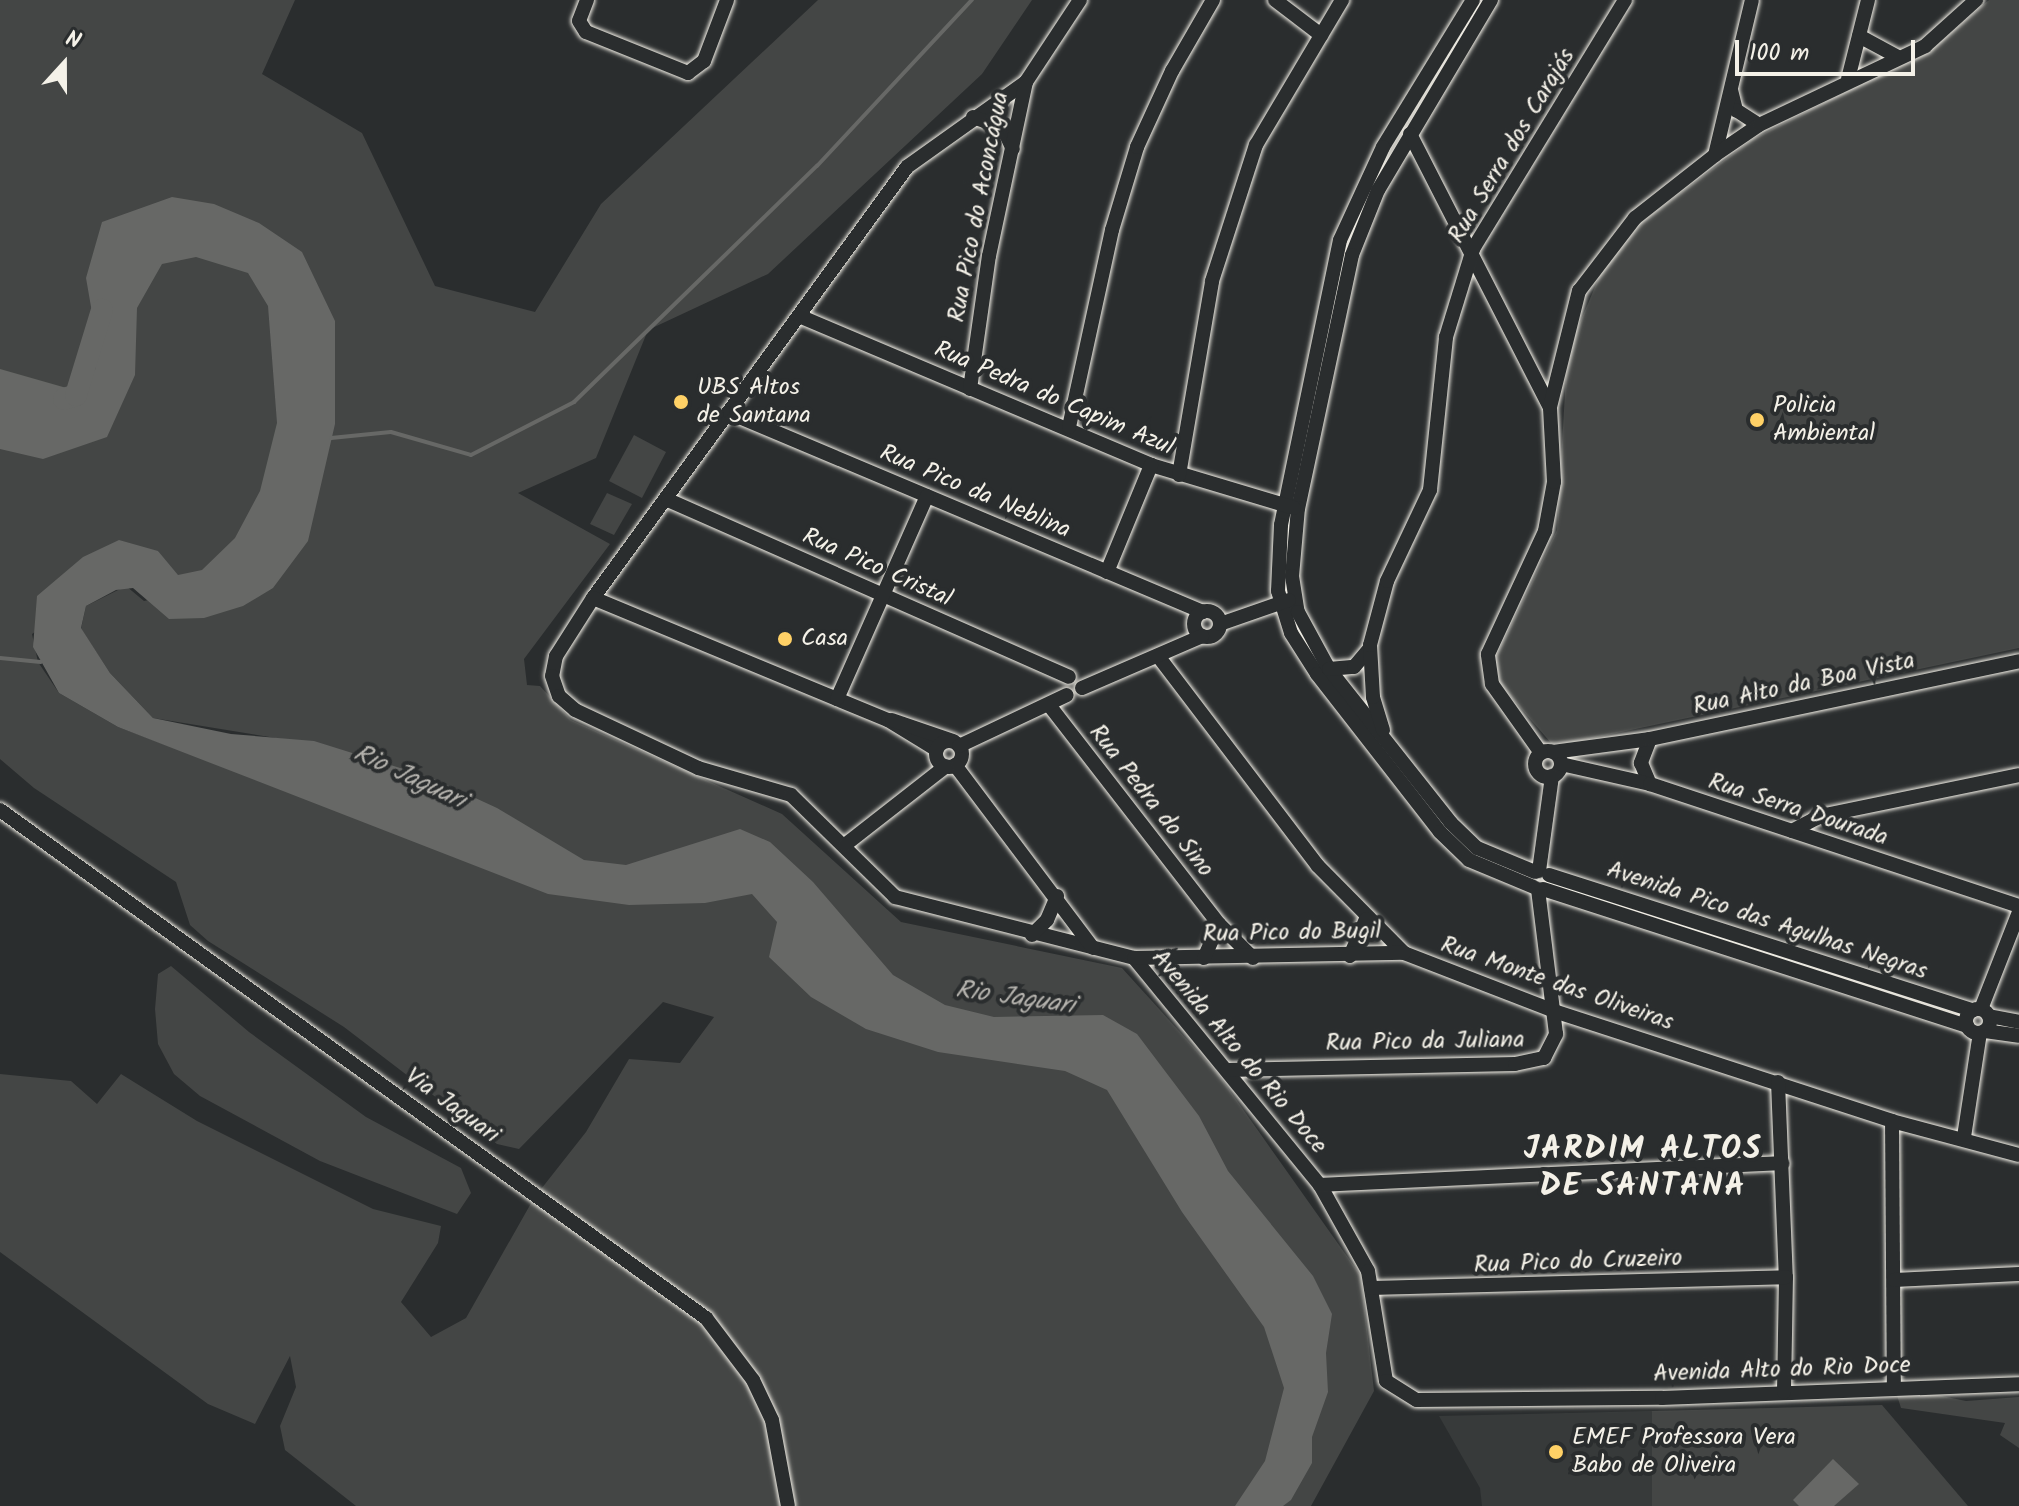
<!DOCTYPE html>
<html>
<head>
<meta charset="utf-8">
<style>
	body { margin:0 }
	#map { position:relative; width:2019px; height:1506px; overflow:hidden; background:#2a2d2e; font-family:Kalam,sans-serif }
	div>[style] { position:absolute }
	[style*='--x'] { left:calc(var(--x)*1px); top:calc(var(--y)*1px); width:calc(var(--w)*1px); rotate:calc(var(--a)*1deg) }
	.built>* { inset:0; background:#373a3a }
	.green>* { inset:0; background:#444645 }
	.water>* { inset:0; background:#676866 }
	.stream>* { height:4px; margin:-2px; padding:0 2px; transform-origin:2px; border-radius:2px; background:#676866 }
	.river>* { height:22px; margin:-11px; padding:0 11px; transform-origin:11px; border-radius:11px; background:#676866 }
	.roads { filter:drop-shadow(0 0 2px #f4f1e8) drop-shadow(0 0 2px #f4f1e8) }
	.minor>* { height:14px; margin:-7px; padding:0 7px; transform-origin:7px; border-radius:7px; background:#2a2d2e }
	.minor>.ring { margin:-7px; padding:0; box-sizing:content-box; background:none; border:14px solid #2a2d2e; border-radius:50% }
	.dots>* { width:22px; height:22px; translate:-50% -50%; box-sizing:border-box; border:4px solid #2a2d2e; border-radius:50% }
	span { translate:-50% -50%; white-space:nowrap; text-align:center; line-height:1.15; -webkit-text-stroke:8px #2a2d2e; paint-order:stroke }
	.street-label { font-size:24px; color:#f4f1e8 }
	.poi-label { font-size:24px; color:#f4f1e8 }
	.left { translate:0 -50%; text-align:left }
	.water-label { font-size:26px; color:#b5b3ae; font-style:italic }
	.district-label { font-size:32px; color:#f4f1e8; font-weight:700; letter-spacing:2px }
	.north { position:absolute; left:24px; top:24px; width:80px; height:80px; -webkit-text-stroke:6px #2a2d2e; paint-order:stroke; rotate:21deg; font-size:22px; font-weight:700; line-height:32px; text-align:center; color:#f4f1e8 }
	.north::after { content:''; display:block; margin:auto; width:28px; height:36px; background:#f4f1e8; clip-path:polygon(50% 0,100% 100%,50% 72%,0 100%) }
	.scale { position:absolute; left:1735px; top:40px; width:180px; height:36px; box-sizing:border-box; border:4px solid #f4f1e8; border-top:0; padding-left:10px; font-size:24px; line-height:28px; white-space:nowrap; color:#f4f1e8; -webkit-text-stroke:6px #2a2d2e; paint-order:stroke }
</style>
</head>
<body>
<div id="map">
	<div class="built">
		<i style="clip-path:polygon(1652px 1411px,1652px 1506px,1482px 1506px,1480px 1488px,1439px 1416px)"></i>
	</div>
	<div class="green">
		<i style="clip-path:polygon(evenodd,0 0,295px 0,262px 74px,362px 133px,435px 286px,535px 312px,601px 204px,818px 0,1032px 0,982px 74px,768px 274px,648px 330px,596px 458px,518px 493px,610px 544px,524px 659px,527px 685px,540px 686px,571px 720px,782px 814px,901px 922px,1122px 968px,1218px 1074px,1361px 1276px,1374px 1391px,1311px 1506px,356px 1506px,285px 1450px,280px 1426px,296px 1387px,290px 1356px,255px 1424px,208px 1404px,0 1252px,0 1074px,71px 1081px,97px 1104px,121px 1074px,197px 1121px,373px 1209px,441px 1226px,438px 1243px,401px 1302px,431px 1337px,466px 1318px,534px 1198px,586px 1132px,629px 1059px,680px 1063px,714px 1017px,663px 1002px,519px 1149px,497px 1144px,344px 1027px,208px 941px,190px 925px,176px 882px,34px 788px,0 759px,0 0,158px 551px,177px 594px,144px 601px,126px 586px,86px 606px,81px 629px,110px 673px,153px 718px,331px 747px,297px 794px,118px 727px,59px 693px,38px 662px,32px 634px,158px 551px)"></i>
		<i style="clip-path:polygon(1989px 0,2019px 0,2019px 648px,1574px 742px,1551px 743px,1501px 685px,1495px 659px,1557px 530px,1566px 376px,1576px 332px,1603px 268px,1635px 227px,1753px 139px,1935px 47px)"></i>
		<i style="clip-path:polygon(634px 435px,666px 452px,642px 498px,609px 481px)"></i>
		<i style="clip-path:polygon(607px 493px,632px 504px,614px 535px,590px 524px)"></i>
		<i style="clip-path:polygon(171px 966px,249px 1032px,366px 1117px,461px 1168px,471px 1193px,457px 1214px,320px 1161px,200px 1096px,174px 1074px,158px 1044px,155px 1009px,158px 974px)"></i>
		<i style="clip-path:polygon(1894px 1386px,1966px 1401px,2019px 1397px,2019px 1448px,2000px 1435px,2005px 1423px,1901px 1408px)"></i>
		<i style="clip-path:polygon(1882px 1405px,1968px 1506px,1652px 1506px,1652px 1411px)"></i>
	</div>
	<div class="water">
		<i style="clip-path:polygon(172px 197px,214px 204px,259px 223px,302px 252px,335px 321px,335px 424px,308px 541px,273px 588px,243px 606px,204px 618px,169px 619px,133px 588px,116px 590px,86px 606px,81px 628px,110px 673px,153px 718px,231px 734px,314px 741px,432px 778px,497px 808px,584px 860px,626px 865px,740px 829px,770px 842px,813px 882px,893px 975px,945px 1005px,994px 1017px,1103px 1015px,1137px 1034px,1199px 1116px,1228px 1171px,1313px 1276px,1332px 1314px,1326px 1353px,1328px 1392px,1312px 1437px,1312px 1463px,1291px 1500px,1283px 1506px,1235px 1506px,1265px 1461px,1284px 1388px,1264px 1327px,1182px 1212px,1107px 1090px,1065px 1071px,938px 1052px,866px 1029px,811px 997px,769px 957px,777px 922px,752px 894px,705px 903px,629px 905px,548px 894px,118px 727px,59px 693px,33px 647px,37px 596px,83px 557px,119px 540px,158px 551px,178px 575px,202px 570px,235px 538px,260px 491px,277px 423px,268px 306px,248px 273px,196px 257px,162px 264px,137px 308px,135px 375px,107px 437px,43px 459px,0 449px,0 369px,70px 389px,95px 370px,98px 347px,86px 278px,102px 222px)"></i>
		<i style="clip-path:polygon(1833px 1459px,1859px 1484px,1834px 1506px,1799px 1506px,1793px 1500px)"></i>
	</div>
	<div class="stream">
		<i style="--x:331;--y:438;--w:60;--a:-5.7"></i>
		<i style="--x:391;--y:432;--w:83;--a:16"></i>
		<i style="--x:471;--y:455;--w:116;--a:-27.2"></i>
		<i style="--x:574;--y:402;--w:339;--a:-44.2"></i>
		<i style="--x:817;--y:166;--w:227;--a:-47"></i>
		<i style="--x:0;--y:658;--w:41;--a:5.6"></i>
	</div>
	<div class="river">
		<i style="--x:64;--y:399;--w:13;--a:-18"></i>
		<i style="--x:76;--y:395;--w:89;--a:-73"></i>
	</div>
	<div class="roads">
		<div class="minor">
			<i style="--x:587;--y:0;--w:22;--a:111"></i>
			<i style="--x:579;--y:21;--w:13;--a:58"></i>
			<i style="--x:586;--y:32;--w:110;--a:21.9"></i>
			<i style="--x:688;--y:73;--w:20;--a:-37"></i>
			<i style="--x:704;--y:61;--w:65;--a:-69.3"></i>
			<i style="--x:1080;--y:0;--w:98;--a:123.4"></i>
			<i style="--x:1026;--y:82;--w:146;--a:144.5"></i>
			<i style="--x:907;--y:167;--w:533;--a:126.07"></i>
			<i style="--x:593;--y:598;--w:69;--a:122.5"></i>
			<i style="--x:556;--y:656;--w:20;--a:101"></i>
			<i style="--x:552;--y:676;--w:21;--a:71"></i>
			<i style="--x:559;--y:696;--w:21;--a:41"></i>
			<i style="--x:575;--y:710;--w:136;--a:25.2"></i>
			<i style="--x:698;--y:768;--w:97;--a:16.2"></i>
			<i style="--x:791;--y:795;--w:146;--a:44.4"></i>
			<i style="--x:895;--y:897;--w:247;--a:14.3"></i>
			<i style="--x:1134;--y:958;--w:293;--a:50.7"></i>
			<i style="--x:1320;--y:1185;--w:98;--a:60.8"></i>
			<i style="--x:1368;--y:1271;--w:111;--a:80.7"></i>
			<i style="--x:1386;--y:1381;--w:36;--a:32"></i>
			<i style="--x:1417;--y:1400;--w:245;--a:-0.5"></i>
			<i style="--x:1662;--y:1398;--w:357;--a:-2.2"></i>
			<i style="--x:1275;--y:0;--w:58;--a:37.3"></i>
			<i style="--x:1473;--y:0;--w:172;--a:121.5"></i>
			<i style="--x:1383;--y:147;--w:102;--a:114.8"></i>
			<i style="--x:1340;--y:240;--w:291;--a:101.7"></i>
			<i style="--x:1281;--y:525;--w:66;--a:92.6"></i>
			<i style="--x:1278;--y:591;--w:44;--a:72.8"></i>
			<i style="--x:1291;--y:633;--w:49;--a:57.6"></i>
			<i style="--x:1317;--y:674;--w:200;--a:52.1"></i>
			<i style="--x:1440;--y:832;--w:40;--a:44"></i>
			<i style="--x:1469;--y:860;--w:70;--a:22.6"></i>
			<i style="--x:1491;--y:0;--w:221;--a:120.7"></i>
			<i style="--x:1378;--y:190;--w:70;--a:111.8"></i>
			<i style="--x:1352;--y:255;--w:259;--a:102"></i>
			<i style="--x:1298;--y:508;--w:68;--a:95"></i>
			<i style="--x:1292;--y:576;--w:36;--a:81"></i>
			<i style="--x:1298;--y:612;--w:65;--a:61.5"></i>
			<i style="--x:1329;--y:669;--w:196;--a:51.6"></i>
			<i style="--x:1451;--y:823;--w:36;--a:44"></i>
			<i style="--x:1477;--y:848;--w:63;--a:22.5"></i>
			<i style="--x:1859;--y:36;--w:44;--a:28.3"></i>
			<i style="--x:1848;--y:79;--w:81;--a:-75.8"></i>
			<i style="--x:1731;--y:90;--w:21;--a:76"></i>
			<i style="--x:1736;--y:110;--w:27;--a:33"></i>
			<i style="--x:973;--y:117;--w:32;--a:20"></i>
			<i style="--x:1003;--y:128;--w:23;--a:65"></i>
			<i style="--x:1410;--y:134;--w:307;--a:62.9"></i>
			<i style="--x:1715;--y:155;--w:159;--a:-76.6"></i>
			<i style="--x:799;--y:316;--w:382;--a:22.9"></i>
			<i style="--x:1151;--y:465;--w:149;--a:16.7"></i>
			<i style="--x:970;--y:389;--w:134;--a:-81.9"></i>
			<i style="--x:989;--y:256;--w:178;--a:-78"></i>
			<i style="--x:730;--y:413;--w:513;--a:22.82"></i>
			<i style="--x:1069;--y:427;--w:202;--a:-77.7"></i>
			<i style="--x:1112;--y:230;--w:87;--a:-73.2"></i>
			<i style="--x:1137;--y:147;--w:84;--a:-65.3"></i>
			<i style="--x:1172;--y:71;--w:82;--a:-60"></i>
			<i style="--x:1179;--y:475;--w:197;--a:-80.3"></i>
			<i style="--x:1212;--y:281;--w:143;--a:-72.1"></i>
			<i style="--x:1256;--y:145;--w:169;--a:-59.3"></i>
			<i style="--x:668;--y:500;--w:438;--a:23.8"></i>
			<i style="--x:1107;--y:572;--w:116;--a:-67.6"></i>
			<i style="--x:593;--y:598;--w:319;--a:22.5"></i>
			<i style="--x:888;--y:720;--w:57;--a:31.5"></i>
			<i class="ring" style="left:1194px;top:611px;width:12px;height:12px"></i>
			<i style="--x:1220;--y:624;--w:73;--a:-19.2"></i>
			<i style="--x:1158;--y:656;--w:264;--a:52.7"></i>
			<i style="--x:1318;--y:866;--w:122;--a:45.3"></i>
			<i style="--x:1404;--y:953;--w:161;--a:21.1"></i>
			<i style="--x:1554;--y:1011;--w:355;--a:18"></i>
			<i style="--x:1892;--y:1121;--w:131;--a:15"></i>
			<i style="--x:1329;--y:669;--w:25;--a:-5"></i>
			<i style="--x:1354;--y:667;--w:23;--a:-50"></i>
			<i style="--x:1082;--y:688;--w:131;--a:-23.4"></i>
			<i style="--x:837;--y:699;--w:222;--a:-66.1"></i>
			<i style="--x:1049;--y:705;--w:277;--a:52.2"></i>
			<i style="--x:1219;--y:924;--w:48;--a:45"></i>
			<i style="--x:892;--y:720;--w:65;--a:19"></i>
			<i style="--x:1383;--y:730;--w:34;--a:-107"></i>
			<i style="--x:1373;--y:697;--w:52;--a:-93.3"></i>
			<i style="--x:1370;--y:645;--w:66;--a:-75.1"></i>
			<i style="--x:1387;--y:581;--w:101;--a:-64.7"></i>
			<i style="--x:1430;--y:490;--w:154;--a:-84"></i>
			<i style="--x:1446;--y:337;--w:92;--a:-72.9"></i>
			<i style="--x:1473;--y:249;--w:292;--a:-58.6"></i>
			<i style="--x:1650;--y:739;--w:26;--a:111"></i>
			<i style="--x:1641;--y:763;--w:23;--a:67"></i>
			<i class="ring" style="left:936px;top:741px;width:12px;height:12px"></i>
			<i style="--x:959;--y:746;--w:119;--a:-25.3"></i>
			<i class="ring" style="left:1535px;top:751px;width:12px;height:12px"></i>
			<i style="--x:1553;--y:752;--w:98;--a:-7.6"></i>
			<i style="--x:1650;--y:739;--w:377;--a:-11.9"></i>
			<i style="--x:1541;--y:753;--w:85;--a:-125.4"></i>
			<i style="--x:1492;--y:684;--w:30;--a:-98"></i>
			<i style="--x:1488;--y:654;--w:136;--a:-65.1"></i>
			<i style="--x:1545;--y:531;--w:50;--a:-79.6"></i>
			<i style="--x:1554;--y:482;--w:75;--a:-93.1"></i>
			<i style="--x:1550;--y:407;--w:120;--a:-76"></i>
			<i style="--x:1579;--y:291;--w:92;--a:-52.5"></i>
			<i style="--x:1635;--y:218;--w:102;--a:-38.2"></i>
			<i style="--x:1715;--y:155;--w:53;--a:-34.3"></i>
			<i style="--x:1759;--y:125;--w:184;--a:-25.4"></i>
			<i style="--x:1925;--y:46;--w:69;--a:-42"></i>
			<i style="--x:1561;--y:764;--w:91;--a:12.7"></i>
			<i style="--x:1650;--y:784;--w:389;--a:18.3"></i>
			<i style="--x:955;--y:765;--w:229;--a:53"></i>
			<i style="--x:0;--y:810;--w:870;--a:35.74"></i>
			<i style="--x:706;--y:1318;--w:78;--a:52.8"></i>
			<i style="--x:753;--y:1380;--w:44;--a:64.6"></i>
			<i style="--x:772;--y:1420;--w:87;--a:79.5"></i>
			<i style="--x:1792;--y:831;--w:32;--a:-28"></i>
			<i style="--x:1820;--y:816;--w:203;--a:-11.6"></i>
			<i style="--x:845;--y:845;--w:128;--a:-38"></i>
			<i style="--x:1539;--y:871;--w:96;--a:-82.2"></i>
			<i style="--x:1549;--y:875;--w:445;--a:17.7"></i>
			<i style="--x:1543;--y:889;--w:446;--a:17.9"></i>
			<i style="--x:1032;--y:935;--w:21;--a:-45"></i>
			<i style="--x:1047;--y:920;--w:26;--a:-67"></i>
			<i style="--x:1350;--y:956;--w:40;--a:-66.6"></i>
			<i style="--x:1134;--y:958;--w:270;--a:-1.1"></i>
			<i style="--x:1204;--y:958;--w:37;--a:-66"></i>
			<i class="ring" style="left:1966px;top:1009px;width:10px;height:10px"></i>
			<i style="--x:1981;--y:1009;--w:104;--a:-68.6"></i>
			<i style="--x:1989;--y:1016;--w:31;--a:11"></i>
			<i style="--x:1985;--y:1031;--w:34;--a:8"></i>
			<i style="--x:1227;--y:1070;--w:288;--a:-1.2"></i>
			<i style="--x:1515;--y:1064;--w:30;--a:-12"></i>
			<i style="--x:1544;--y:1058;--w:27;--a:-63"></i>
			<i style="--x:1556;--y:1034;--w:146;--a:-97.1"></i>
			<i style="--x:1778;--y:1082;--w:195;--a:87.7"></i>
			<i style="--x:1786;--y:1277;--w:115;--a:91"></i>
			<i style="--x:1892;--y:1121;--w:265;--a:89.6"></i>
			<i style="--x:1964;--y:1137;--w:105;--a:-81.3"></i>
			<i style="--x:1320;--y:1185;--w:463;--a:-2.7"></i>
			<i style="--x:1894;--y:1280;--w:125;--a:-2.7"></i>
			<i style="--x:1371;--y:1288;--w:415;--a:-1.5"></i>
		</div>
	</div>
	<div class="dots">
		<i style="left:681px;top:402px;background:#ffd166"></i>
		<i style="left:1757px;top:420px;background:#ffd166"></i>
		<i style="left:785px;top:639px;background:#ffd166"></i>
		<i style="left:1556px;top:1452px;background:#ffd166"></i>
	</div>
	<div class="street-label">
		<span style="left:1512px;top:146px;rotate:-59deg">Rua Serra dos Carajás</span>
		<span style="left:979px;top:207px;rotate:-79deg">Rua Pico do Aconcágua</span>
		<span style="left:1054px;top:399px;rotate:23deg">Rua Pedra do Capim Azul</span>
		<span style="left:975px;top:492px;rotate:23deg">Rua Pico da Neblina</span>
		<span style="left:877px;top:568px;rotate:24deg">Rua Pico Cristal</span>
		<span style="left:1804px;top:684px;rotate:-12deg">Rua Alto da Boa Vista</span>
		<span style="left:1151px;top:801px;rotate:52deg">Rua Pedra do Sino</span>
		<span style="left:1798px;top:810px;rotate:18deg">Rua Serra Dourada</span>
		<span style="left:1767px;top:921px;rotate:18deg">Avenida Pico das Agulhas Negras</span>
		<span style="left:1292px;top:933px;rotate:-1deg">Rua Pico do Bugil</span>
		<span style="left:1557px;top:984px;rotate:19deg">Rua Monte das Oliveiras</span>
		<span style="left:1425px;top:1042px;rotate:-1deg">Rua Pico da Juliana</span>
		<span style="left:1239px;top:1052px;rotate:50deg">Avenida Alto do Rio Doce</span>
		<span style="left:452px;top:1106px;rotate:36deg">Via Jaguari</span>
		<span style="left:1578px;top:1262px;rotate:-2deg">Rua Pico do Cruzeiro</span>
		<span style="left:1782px;top:1370px;rotate:-2deg">Avenida Alto do Rio Doce</span>
	</div>
	<div class="poi-label">
		<span class="left" style="left:697px;top:402px">UBS Altos<br>de Santana</span>
		<span class="left" style="left:1773px;top:420px">Policia<br>Ambiental</span>
		<span class="left" style="left:801px;top:639px">Casa</span>
		<span class="left" style="left:1572px;top:1452px">EMEF Professora Vera<br>Babo de Oliveira</span>
	</div>
	<div class="water-label">
		<span style="left:409px;top:778px;rotate:25deg">Rio Jaguari</span>
		<span style="left:1015px;top:999px;rotate:8deg">Rio Jaguari</span>
	</div>
	<div class="district-label">
		<span style="left:1643px;top:1169px">JARDIM ALTOS<br>DE SANTANA</span>
	</div>
	<div class="north">N</div>
	<div class="scale">100 m</div>
</div>
</body>
</html>
